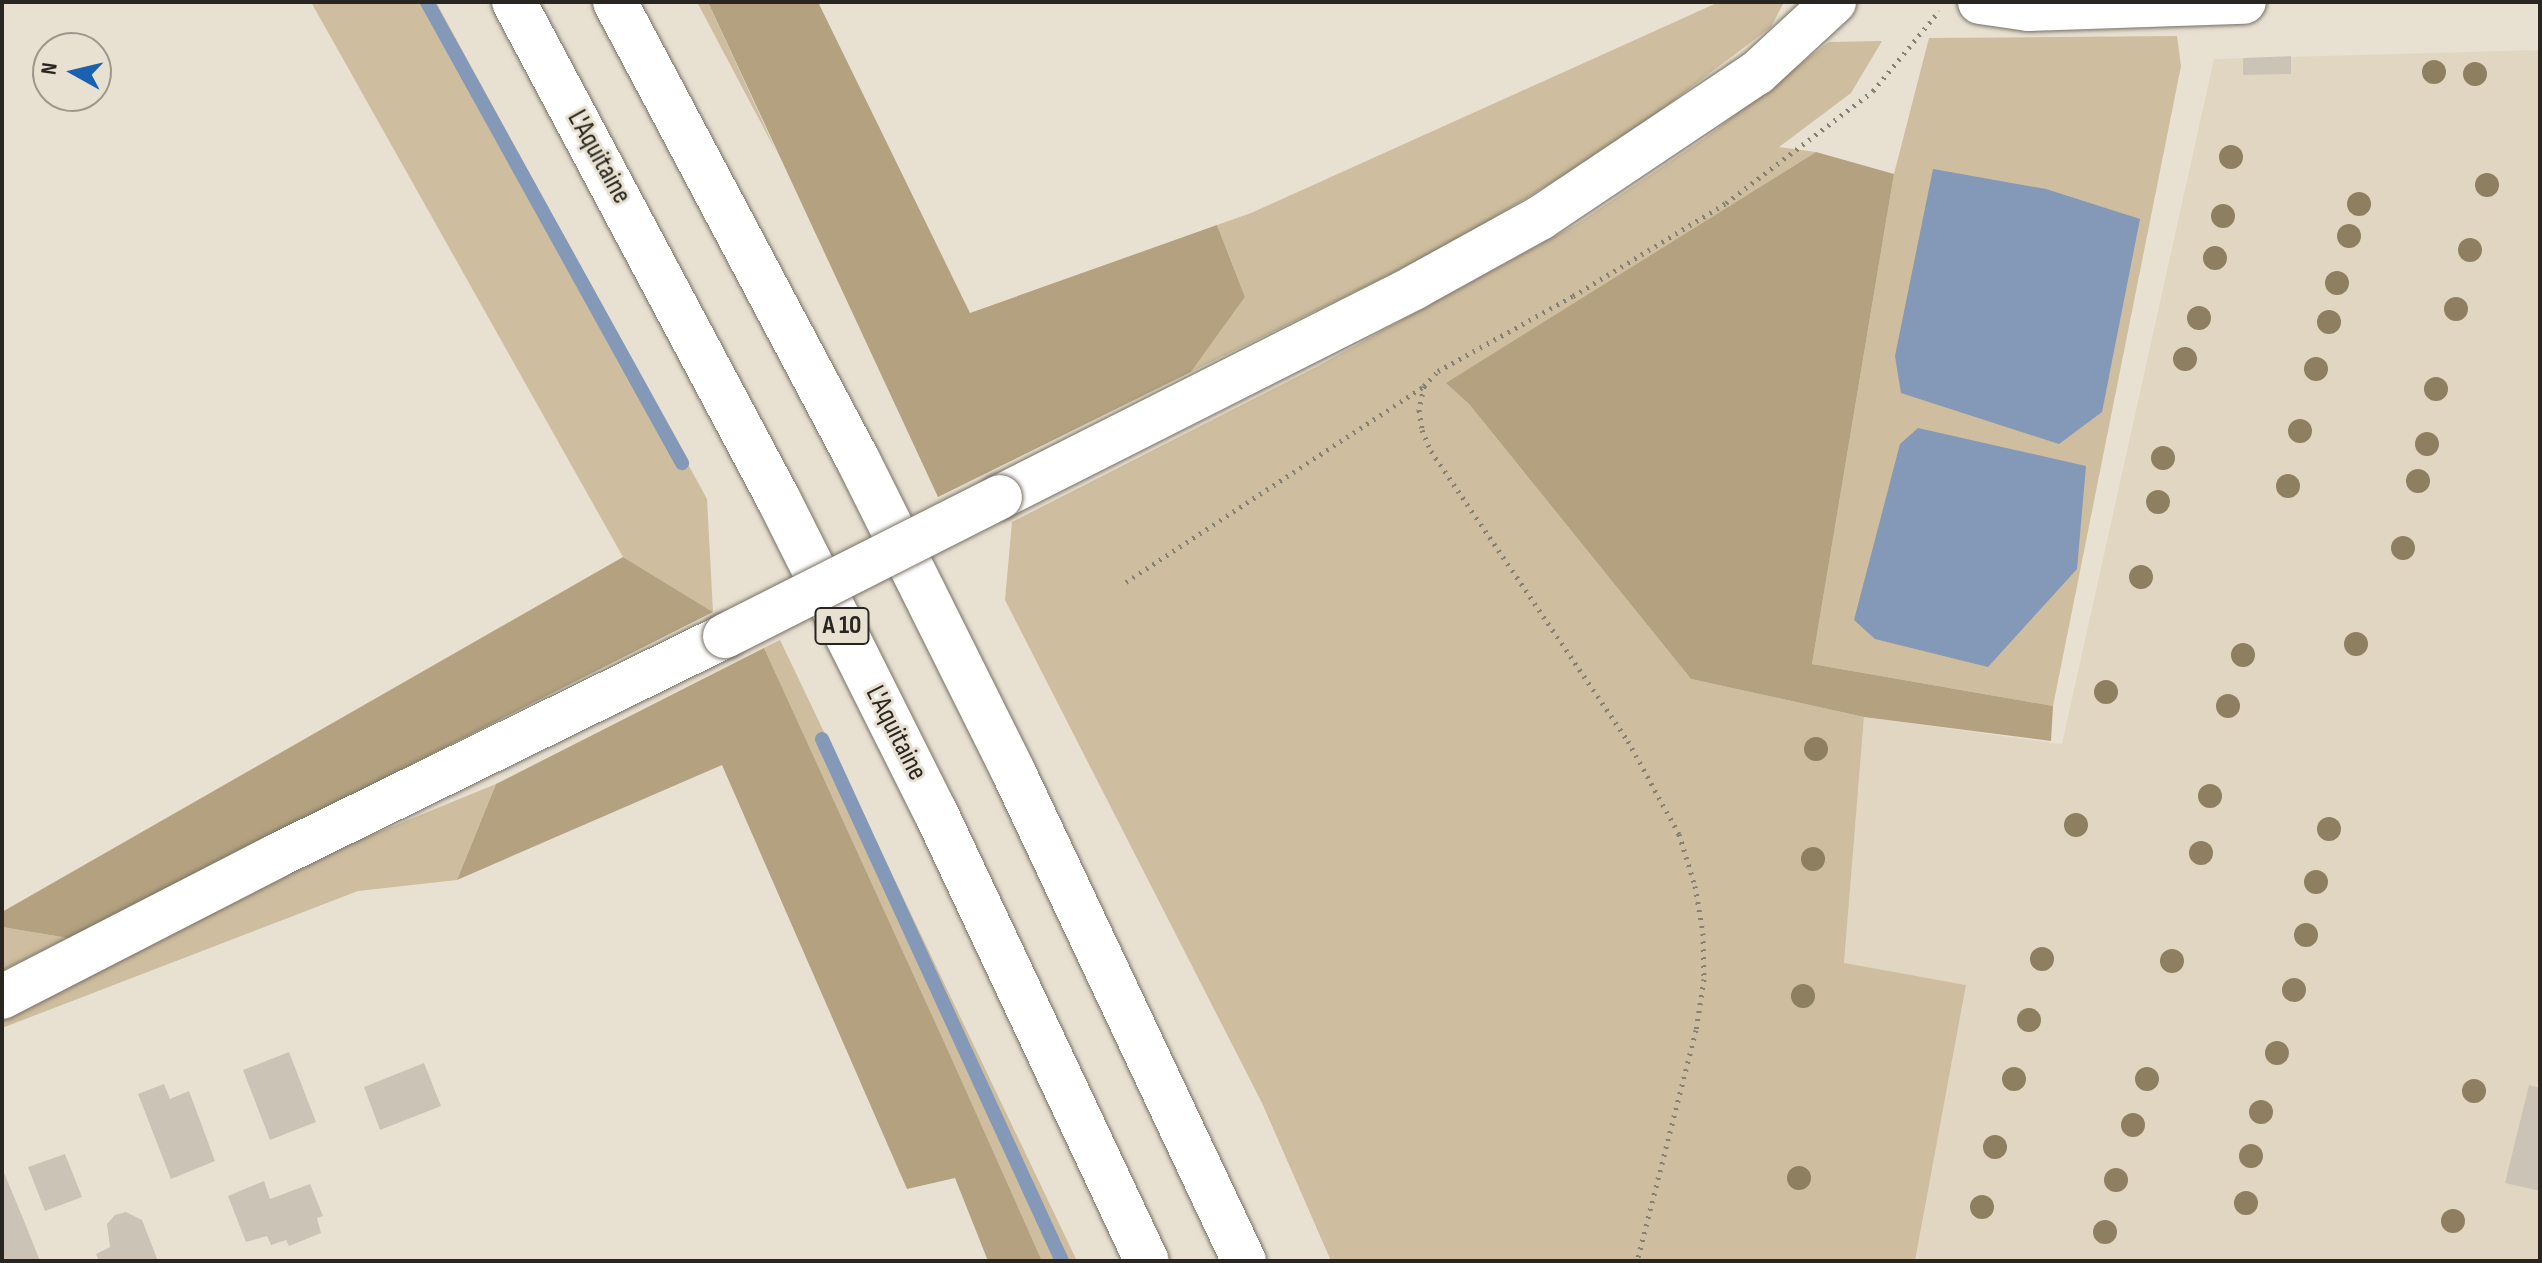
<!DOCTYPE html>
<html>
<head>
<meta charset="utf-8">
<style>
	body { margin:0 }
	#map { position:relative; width:2542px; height:1263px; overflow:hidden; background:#e8e1d2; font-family:"Sofia Sans Condensed",sans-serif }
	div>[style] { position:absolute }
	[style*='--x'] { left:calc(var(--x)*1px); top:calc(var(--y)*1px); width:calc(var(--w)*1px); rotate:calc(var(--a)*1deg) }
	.built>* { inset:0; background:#e1d6c1 }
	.green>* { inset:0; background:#cebd9e }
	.forest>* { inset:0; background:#b3a17f }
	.water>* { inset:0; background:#8399b7 }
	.stream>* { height:14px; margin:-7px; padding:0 7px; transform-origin:7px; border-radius:7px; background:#8399b7 }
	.building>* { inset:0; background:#cbc4b6 }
	.path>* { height:5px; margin-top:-2.5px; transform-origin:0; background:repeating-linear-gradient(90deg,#858076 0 2px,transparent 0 8px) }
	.roads { filter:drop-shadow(0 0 2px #767063) drop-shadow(0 0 2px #767063) }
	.minor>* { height:44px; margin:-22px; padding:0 22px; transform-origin:22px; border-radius:22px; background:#fff }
	.tertiary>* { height:44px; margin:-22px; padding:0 22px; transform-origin:22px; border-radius:22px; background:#fff }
	.motorway>* { height:44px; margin:-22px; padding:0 22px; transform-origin:22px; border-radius:22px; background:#fff }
	.bridges { filter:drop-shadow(0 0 2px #767063) drop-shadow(0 0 2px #767063) }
	.tertiary-bridge>* { height:44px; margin:-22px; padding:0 22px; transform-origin:22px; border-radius:22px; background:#fff }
	.trees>* { width:24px; height:24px; margin:-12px; border-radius:50%; background:#8d7f5f }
	span { translate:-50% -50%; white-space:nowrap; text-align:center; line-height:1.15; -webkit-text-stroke:6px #e8e1d2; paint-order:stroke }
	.shield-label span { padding:2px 6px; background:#e8e1d2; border:2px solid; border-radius:6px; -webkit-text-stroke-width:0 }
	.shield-label { font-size:26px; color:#292621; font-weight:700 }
	.street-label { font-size:28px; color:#292621 }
	.frame { position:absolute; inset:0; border:4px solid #292621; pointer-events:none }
	.north { position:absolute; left:32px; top:32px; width:80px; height:80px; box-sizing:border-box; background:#e8e1d2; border:2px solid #9c968b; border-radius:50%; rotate:278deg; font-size:22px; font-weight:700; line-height:32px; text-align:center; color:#292621 }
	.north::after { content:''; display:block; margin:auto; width:28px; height:36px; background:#1b61b1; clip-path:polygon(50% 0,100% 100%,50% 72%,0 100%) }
</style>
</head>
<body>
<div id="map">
	<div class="built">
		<i style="clip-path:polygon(2540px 50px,2540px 1261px,1915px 1261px,1966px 985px,1844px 964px,1864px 717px,2062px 744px,2214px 59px)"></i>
	</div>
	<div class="green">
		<i style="clip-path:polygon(311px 2px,436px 2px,707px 499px,713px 612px,623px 557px)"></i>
		<i style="clip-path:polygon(697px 2px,708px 2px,777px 153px)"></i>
		<i style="clip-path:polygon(1719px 2px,1784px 2px,1771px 27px,1616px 144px,1440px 250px,1191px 372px,1245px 297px,1217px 225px,1251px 213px)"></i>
		<i style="clip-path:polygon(2177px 36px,2181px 66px,2053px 706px,1812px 664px,1894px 174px,1929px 38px)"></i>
		<i style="clip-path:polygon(1882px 41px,1851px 93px,1779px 147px,1816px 152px,1447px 383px,1469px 404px,1691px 679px,1864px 717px,1844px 963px,1966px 985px,1915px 1261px,1331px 1261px,1262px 1103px,1005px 600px,1012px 522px,1318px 366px,1577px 224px,1705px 138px,1829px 42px)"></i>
		<i style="clip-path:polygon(780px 640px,1077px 1261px,1042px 1261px,764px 648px)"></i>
		<i style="clip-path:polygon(496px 784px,457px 880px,358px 891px,2px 1028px,2px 1019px,318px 857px)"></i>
		<i style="clip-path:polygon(2px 927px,68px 938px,2px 971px)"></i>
	</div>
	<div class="forest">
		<i style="clip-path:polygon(708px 2px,818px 2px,970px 313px,1217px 225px,1245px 297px,1191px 372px,938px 497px)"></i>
		<i style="clip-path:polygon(1816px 152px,1894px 174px,1812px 664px,2053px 706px,2051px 741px,1864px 717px,1691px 679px,1469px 404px,1446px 383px)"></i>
		<i style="clip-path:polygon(623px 557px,713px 612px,68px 938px,2px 927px,2px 912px)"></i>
		<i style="clip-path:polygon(764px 648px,944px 1042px,1042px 1261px,988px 1261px,955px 1178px,907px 1189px,722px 765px,457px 880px,496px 784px)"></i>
	</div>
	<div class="water">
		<i style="clip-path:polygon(1933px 169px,2046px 189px,2140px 219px,2102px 412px,2059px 444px,1901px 393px,1895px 356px)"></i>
		<i style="clip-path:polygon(1918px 428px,2086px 466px,2077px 569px,1988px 667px,1875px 639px,1854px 620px,1900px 444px)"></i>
	</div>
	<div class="stream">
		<i style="--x:427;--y:2;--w:527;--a:61.05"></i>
		<i style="--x:822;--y:739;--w:575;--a:65.31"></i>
	</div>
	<div class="building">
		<i style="clip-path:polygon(2291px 56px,2291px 74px,2243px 75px,2243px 58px)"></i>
		<i style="clip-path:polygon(289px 1052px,316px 1122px,270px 1140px,243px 1070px)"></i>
		<i style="clip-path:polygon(424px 1063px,441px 1106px,380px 1130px,364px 1087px)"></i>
		<i style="clip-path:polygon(164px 1084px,170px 1099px,189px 1091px,215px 1161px,171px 1179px,138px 1094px)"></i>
		<i style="clip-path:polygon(2529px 1085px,2540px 1088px,2540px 1191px,2505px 1183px)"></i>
		<i style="clip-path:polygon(65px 1154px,82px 1197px,45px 1211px,28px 1167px)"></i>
		<i style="clip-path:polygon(2px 1168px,22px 1216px,40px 1261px,2px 1261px)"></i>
		<i style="clip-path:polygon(264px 1181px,270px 1199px,310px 1184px,323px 1216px,317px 1218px,321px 1233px,289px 1246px,286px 1240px,271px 1245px,267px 1236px,246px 1242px,228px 1196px)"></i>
		<i style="clip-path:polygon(126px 1212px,142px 1220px,158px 1261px,99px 1261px,96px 1254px,110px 1247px,107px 1224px,115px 1215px)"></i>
	</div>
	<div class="path">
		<i style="--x:1424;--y:386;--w:25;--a:102"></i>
		<i style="--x:1419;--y:410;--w:20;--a:81"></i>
		<i style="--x:1422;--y:430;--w:23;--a:67"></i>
		<i style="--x:1431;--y:451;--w:351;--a:55.8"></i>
		<i style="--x:1628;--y:741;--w:106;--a:61.3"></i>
		<i style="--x:1679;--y:834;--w:54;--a:72.9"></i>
		<i style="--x:1695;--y:886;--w:48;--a:80.3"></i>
		<i style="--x:1703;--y:933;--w:46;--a:88.8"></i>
		<i style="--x:1704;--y:979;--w:52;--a:98.9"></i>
		<i style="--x:1696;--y:1030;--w:238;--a:104.3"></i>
		<i style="--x:1126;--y:582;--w:357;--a:-33.3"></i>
		<i style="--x:1424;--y:386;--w:21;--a:-47"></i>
		<i style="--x:1438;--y:371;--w:154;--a:-29.1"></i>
		<i style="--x:1573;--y:296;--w:179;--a:-31.3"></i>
		<i style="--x:1726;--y:203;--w:185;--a:-37.3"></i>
		<i style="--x:1873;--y:91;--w:104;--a:-50.5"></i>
	</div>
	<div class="roads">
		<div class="minor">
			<i style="--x:1980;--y:2;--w:49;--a:8.3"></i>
			<i style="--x:2028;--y:9;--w:216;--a:-1.9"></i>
		</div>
		<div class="tertiary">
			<i style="--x:1000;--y:497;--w:465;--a:-26.8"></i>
			<i style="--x:1415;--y:287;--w:143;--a:-28.9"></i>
			<i style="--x:1540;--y:218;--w:261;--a:-33.8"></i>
			<i style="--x:1757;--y:73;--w:105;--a:-42.7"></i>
			<i style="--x:2;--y:997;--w:308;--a:-27.2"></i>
			<i style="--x:276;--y:856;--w:500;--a:-26.1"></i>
		</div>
		<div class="motorway">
			<i style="--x:514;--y:2;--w:566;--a:61.99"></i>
			<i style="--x:780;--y:502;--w:346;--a:63.4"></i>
			<i style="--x:935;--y:811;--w:497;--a:64.8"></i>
			<i style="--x:615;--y:2;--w:521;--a:62.06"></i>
			<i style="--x:859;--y:462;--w:345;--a:63.5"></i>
			<i style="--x:1013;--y:771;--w:542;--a:64.76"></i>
		</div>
	</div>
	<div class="bridges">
		<div class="tertiary-bridge">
			<i style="--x:725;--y:636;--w:308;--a:-26.8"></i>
		</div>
	</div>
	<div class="trees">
		<i style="left:2434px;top:72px"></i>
		<i style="left:2475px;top:74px"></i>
		<i style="left:2231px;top:157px"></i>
		<i style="left:2487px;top:185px"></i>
		<i style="left:2359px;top:204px"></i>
		<i style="left:2223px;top:216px"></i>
		<i style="left:2349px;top:236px"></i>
		<i style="left:2470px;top:250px"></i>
		<i style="left:2215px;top:258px"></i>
		<i style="left:2337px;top:283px"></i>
		<i style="left:2456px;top:309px"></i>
		<i style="left:2199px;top:318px"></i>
		<i style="left:2329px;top:322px"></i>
		<i style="left:2185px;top:359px"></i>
		<i style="left:2316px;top:369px"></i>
		<i style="left:2436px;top:389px"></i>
		<i style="left:2300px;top:431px"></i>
		<i style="left:2427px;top:444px"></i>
		<i style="left:2163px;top:458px"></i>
		<i style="left:2418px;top:481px"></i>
		<i style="left:2288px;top:486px"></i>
		<i style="left:2158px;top:502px"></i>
		<i style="left:2403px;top:548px"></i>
		<i style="left:2141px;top:577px"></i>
		<i style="left:2356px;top:644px"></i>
		<i style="left:2243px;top:655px"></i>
		<i style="left:2106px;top:692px"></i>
		<i style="left:2228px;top:706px"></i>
		<i style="left:1816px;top:749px"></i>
		<i style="left:2210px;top:796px"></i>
		<i style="left:2076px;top:825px"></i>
		<i style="left:2329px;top:829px"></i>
		<i style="left:2201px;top:853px"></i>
		<i style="left:1813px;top:859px"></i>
		<i style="left:2316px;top:882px"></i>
		<i style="left:2306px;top:935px"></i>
		<i style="left:2042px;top:959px"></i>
		<i style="left:2172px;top:961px"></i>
		<i style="left:2294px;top:990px"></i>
		<i style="left:1803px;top:996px"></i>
		<i style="left:2029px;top:1020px"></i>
		<i style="left:2277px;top:1053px"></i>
		<i style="left:2014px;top:1079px"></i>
		<i style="left:2147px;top:1079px"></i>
		<i style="left:2474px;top:1091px"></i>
		<i style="left:2261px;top:1112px"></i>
		<i style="left:2133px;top:1125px"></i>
		<i style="left:1995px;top:1147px"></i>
		<i style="left:2251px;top:1156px"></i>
		<i style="left:1799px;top:1178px"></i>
		<i style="left:2116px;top:1180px"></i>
		<i style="left:2246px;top:1203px"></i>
		<i style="left:1982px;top:1207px"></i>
		<i style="left:2453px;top:1221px"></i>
		<i style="left:2105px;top:1232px"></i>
	</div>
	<div class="shield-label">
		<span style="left:842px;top:626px">A 10</span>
	</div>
	<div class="street-label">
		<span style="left:599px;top:157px;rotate:61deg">L'Aquitaine</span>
		<span style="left:896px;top:733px;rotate:63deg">L'Aquitaine</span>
	</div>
	<div class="frame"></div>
	<div class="north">N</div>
</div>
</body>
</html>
